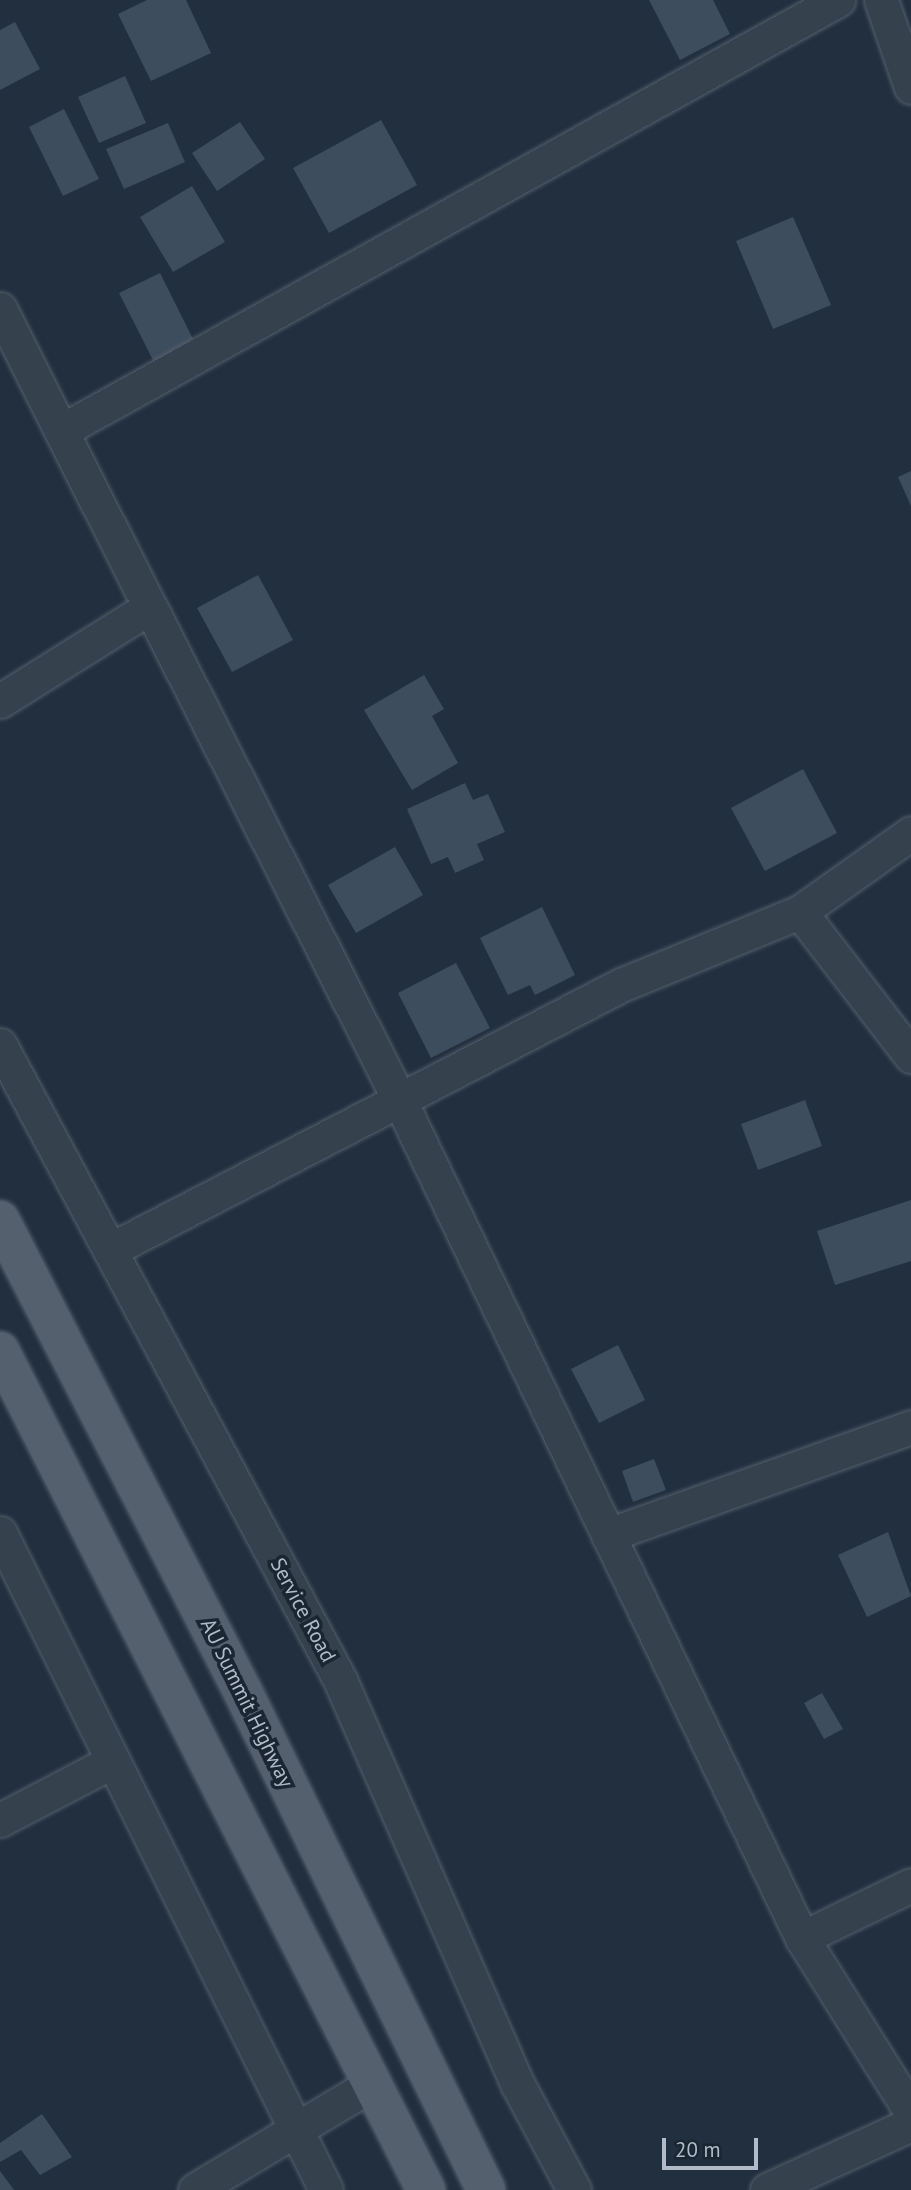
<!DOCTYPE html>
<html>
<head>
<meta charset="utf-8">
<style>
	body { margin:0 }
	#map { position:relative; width:911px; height:2190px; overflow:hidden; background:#222f3e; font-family:"PT Sans",sans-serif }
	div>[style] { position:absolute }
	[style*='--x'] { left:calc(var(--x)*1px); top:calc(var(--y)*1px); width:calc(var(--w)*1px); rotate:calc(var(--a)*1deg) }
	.building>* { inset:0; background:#3e4d5e }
	.roads { filter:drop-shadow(0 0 2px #545f6c) drop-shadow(0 0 2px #545f6c) }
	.minor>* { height:33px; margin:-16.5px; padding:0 16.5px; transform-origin:16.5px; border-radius:16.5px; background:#36414e }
	.primary>* { height:38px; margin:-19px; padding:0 19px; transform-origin:19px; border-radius:19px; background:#54606e }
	span { translate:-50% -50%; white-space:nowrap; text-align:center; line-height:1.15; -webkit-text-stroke:7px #1b2633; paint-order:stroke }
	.street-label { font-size:21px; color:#b2bcc9 }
	.scale { position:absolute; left:662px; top:2138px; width:96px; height:32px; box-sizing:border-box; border:4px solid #b2bcc9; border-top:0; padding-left:9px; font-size:21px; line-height:24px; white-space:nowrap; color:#b2bcc9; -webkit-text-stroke:5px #1b2633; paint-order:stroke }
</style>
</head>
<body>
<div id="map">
	<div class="building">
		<i style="clip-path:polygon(147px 0,186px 0,211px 53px,151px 81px,118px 14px)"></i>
		<i style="clip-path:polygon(649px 0,713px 0,730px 34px,680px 60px)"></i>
		<i style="clip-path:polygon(15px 22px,40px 69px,0 90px,0 30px)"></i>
		<i style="clip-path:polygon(125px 76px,146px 123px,99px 143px,78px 97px)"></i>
		<i style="clip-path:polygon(64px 109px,99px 179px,63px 196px,29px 127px)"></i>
		<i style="clip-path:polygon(381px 120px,417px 185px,329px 233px,293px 168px)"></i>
		<i style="clip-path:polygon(240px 122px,265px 159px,217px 191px,192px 153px)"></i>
		<i style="clip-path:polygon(168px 123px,185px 162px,124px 189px,106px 149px)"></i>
		<i style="clip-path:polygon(192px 186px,225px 242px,173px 272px,140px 217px)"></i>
		<i style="clip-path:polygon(793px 217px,831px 305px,773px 329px,736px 241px)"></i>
		<i style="clip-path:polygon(160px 273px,194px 341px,154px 362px,119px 293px)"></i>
		<i style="clip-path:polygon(911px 471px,911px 506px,898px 477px)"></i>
		<i style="clip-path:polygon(258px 575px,293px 640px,232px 672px,197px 608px)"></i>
		<i style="clip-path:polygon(424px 675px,444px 709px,432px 716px,458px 763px,412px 790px,364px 710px)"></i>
		<i style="clip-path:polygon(803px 769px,837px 833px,765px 871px,731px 808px)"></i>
		<i style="clip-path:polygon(465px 783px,473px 800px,488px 794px,505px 832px,477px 844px,484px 860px,455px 873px,448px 857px,431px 864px,407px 809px)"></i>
		<i style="clip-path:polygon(395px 847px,423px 895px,356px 933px,328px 885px)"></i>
		<i style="clip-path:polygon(542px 907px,575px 975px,535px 995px,530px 985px,508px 995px,480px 938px)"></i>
		<i style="clip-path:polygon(456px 963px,490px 1028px,431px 1058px,398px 993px)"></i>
		<i style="clip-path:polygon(805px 1100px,822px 1146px,758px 1170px,741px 1124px)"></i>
		<i style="clip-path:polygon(911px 1200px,911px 1261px,835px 1285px,817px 1231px)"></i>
		<i style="clip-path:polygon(618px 1345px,645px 1400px,599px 1423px,571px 1369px)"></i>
		<i style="clip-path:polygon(654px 1459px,666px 1490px,633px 1502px,622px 1471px)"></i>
		<i style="clip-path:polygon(888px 1532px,911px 1596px,867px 1617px,838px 1555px)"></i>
		<i style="clip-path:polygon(822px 1693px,843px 1729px,824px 1739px,804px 1703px)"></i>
		<i style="clip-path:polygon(42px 2114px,72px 2157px,40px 2175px,21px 2150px,0 2162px,0 2143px)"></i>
		<i style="clip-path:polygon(0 2171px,14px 2190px,0 2190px)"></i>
	</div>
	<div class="roads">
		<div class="minor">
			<i style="--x:881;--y:0;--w:92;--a:71"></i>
			<i style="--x:0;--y:309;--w:136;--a:63.4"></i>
			<i style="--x:61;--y:431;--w:889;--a:-29.02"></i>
			<i style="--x:61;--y:431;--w:751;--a:63.16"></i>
			<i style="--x:400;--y:1101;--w:929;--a:64.35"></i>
			<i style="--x:802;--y:1938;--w:205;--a:57.9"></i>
			<i style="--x:0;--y:701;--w:177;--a:-32.1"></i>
			<i style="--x:800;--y:912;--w:182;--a:52.4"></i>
			<i style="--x:0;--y:1045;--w:720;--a:61.83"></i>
			<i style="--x:340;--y:1680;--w:442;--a:66.3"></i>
			<i style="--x:518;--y:2085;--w:119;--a:61.9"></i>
			<i style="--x:110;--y:1250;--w:576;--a:-27.41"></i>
			<i style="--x:621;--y:985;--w:193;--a:-22.2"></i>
			<i style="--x:800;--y:912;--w:136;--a:-35.4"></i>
			<i style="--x:0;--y:1533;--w:733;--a:63.61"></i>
			<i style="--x:608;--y:1535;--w:322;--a:-19.6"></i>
			<i style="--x:0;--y:1820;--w:125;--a:-27.6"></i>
			<i style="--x:802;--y:1938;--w:121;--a:-25.9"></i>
			<i style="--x:195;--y:2190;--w:206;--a:-30.9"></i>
			<i style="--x:767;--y:2190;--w:158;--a:-24.6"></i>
		</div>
		<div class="primary">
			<i style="--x:0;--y:1220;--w:529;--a:62.76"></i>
			<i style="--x:242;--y:1690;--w:556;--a:63.99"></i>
			<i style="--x:0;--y:1351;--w:941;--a:63.08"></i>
		</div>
	</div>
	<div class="street-label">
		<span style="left:303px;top:1610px;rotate:62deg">Service Road</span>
		<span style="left:247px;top:1703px;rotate:64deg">AU Summit Highway</span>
	</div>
	<div class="scale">20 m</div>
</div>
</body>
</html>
